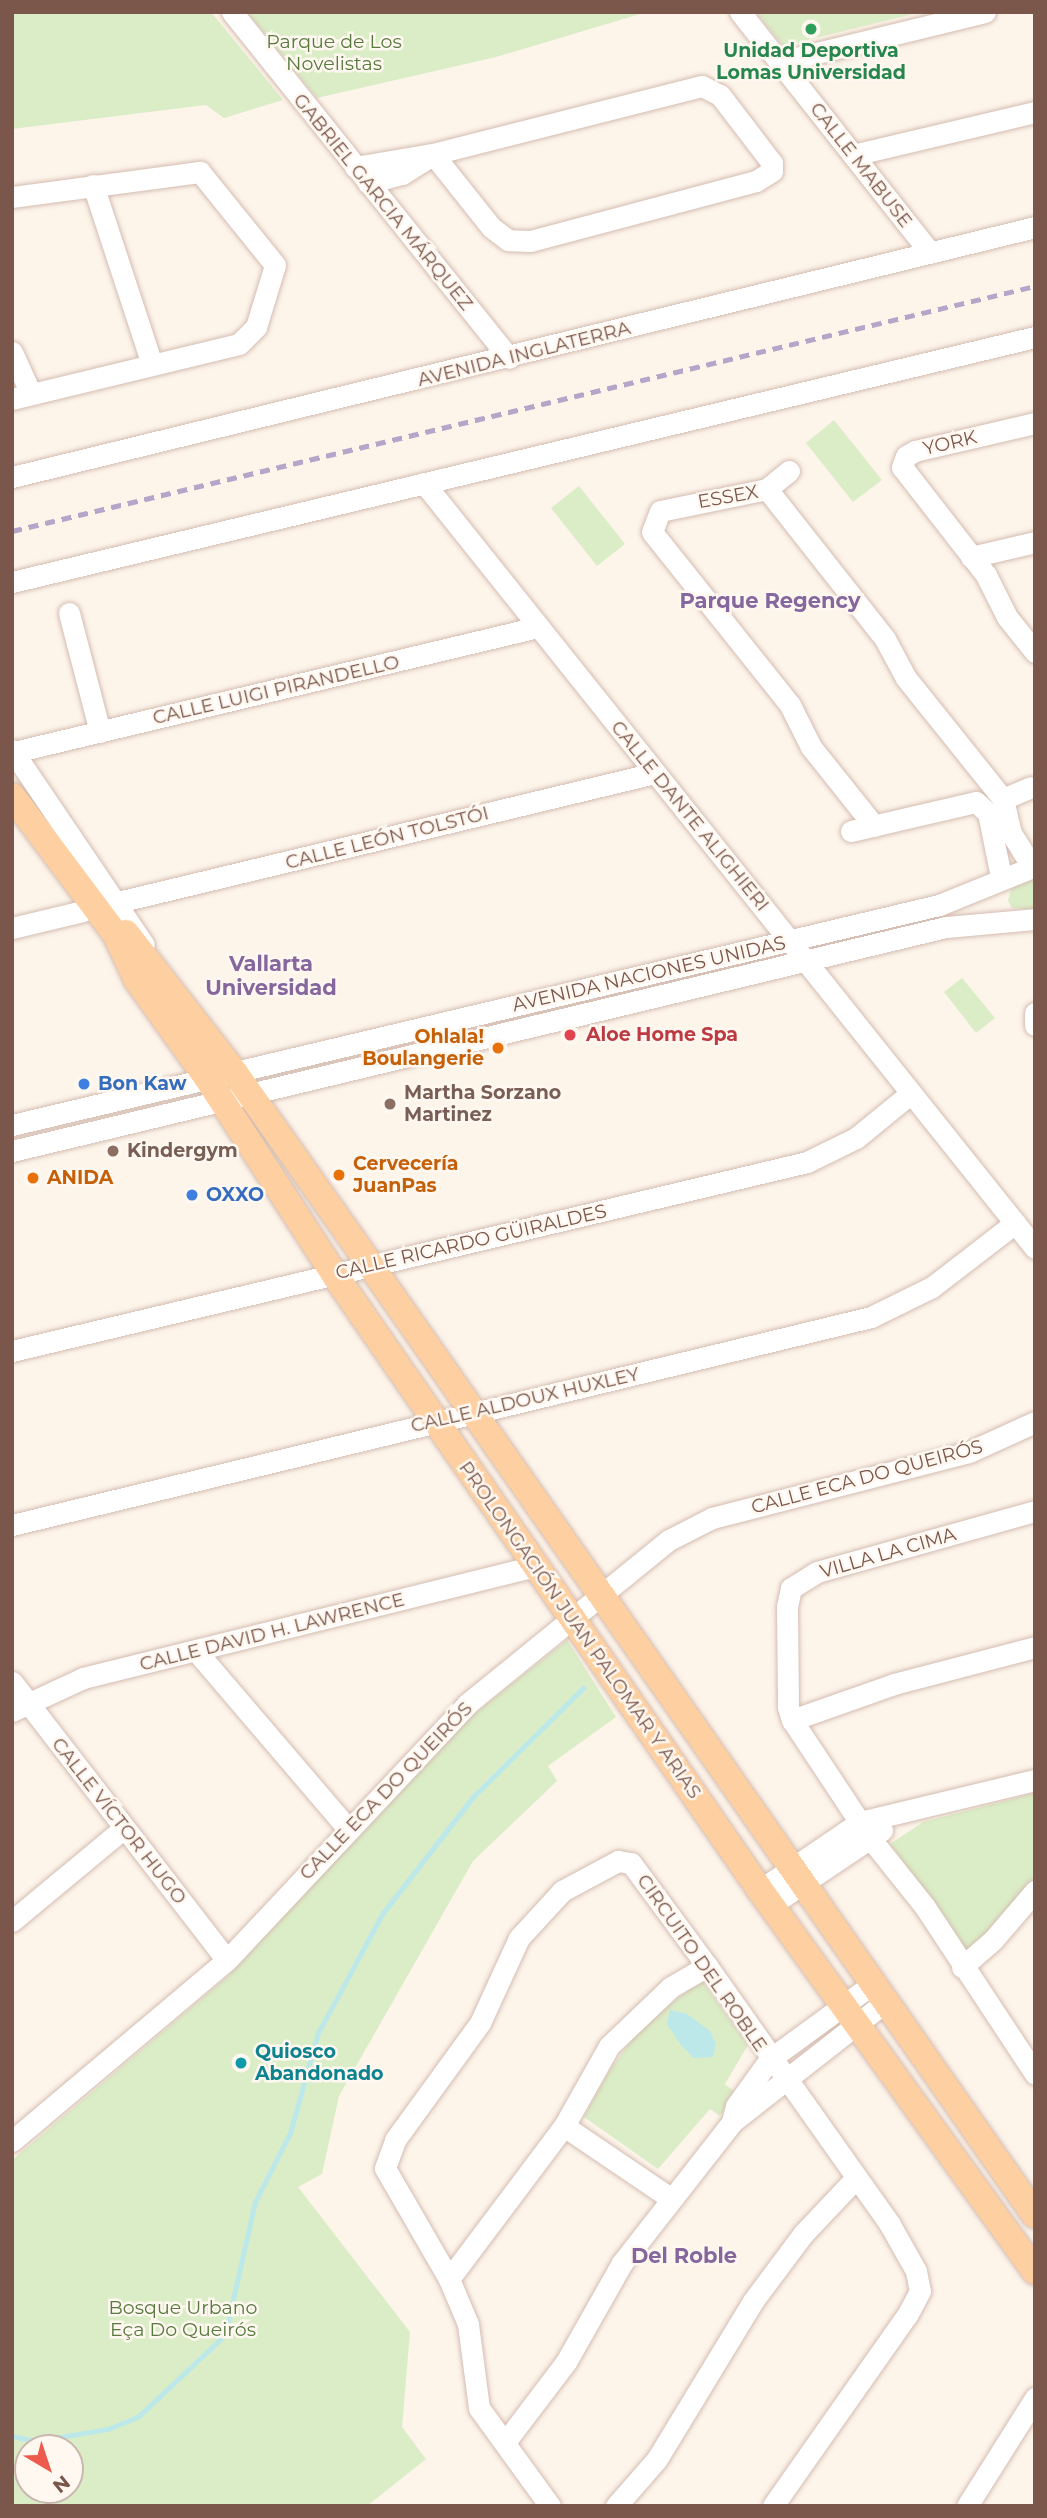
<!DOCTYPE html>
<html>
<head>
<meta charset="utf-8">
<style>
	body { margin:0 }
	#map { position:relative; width:1047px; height:2518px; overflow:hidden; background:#fdf4ea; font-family:Montserrat,sans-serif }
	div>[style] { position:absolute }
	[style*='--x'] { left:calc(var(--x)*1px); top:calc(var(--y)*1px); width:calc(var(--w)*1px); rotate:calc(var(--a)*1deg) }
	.green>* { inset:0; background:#dbedc7 }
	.water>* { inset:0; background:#bce8e9 }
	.stream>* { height:4.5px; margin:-2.25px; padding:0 2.25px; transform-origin:2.25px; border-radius:2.25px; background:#bce8e9 }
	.roads { filter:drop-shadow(0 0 2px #d4bcb1) drop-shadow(0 0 2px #d4bcb1) }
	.minor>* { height:21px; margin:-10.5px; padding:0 10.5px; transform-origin:10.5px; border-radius:10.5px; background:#fff }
	.major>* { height:26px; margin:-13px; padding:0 13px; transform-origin:13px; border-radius:13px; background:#fed0a1 }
	.rail>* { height:4.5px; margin-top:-2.25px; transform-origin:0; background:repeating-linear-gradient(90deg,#b5a6c9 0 10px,transparent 0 17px) }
	.dots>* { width:19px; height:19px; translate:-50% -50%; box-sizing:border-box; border:4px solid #fff8f1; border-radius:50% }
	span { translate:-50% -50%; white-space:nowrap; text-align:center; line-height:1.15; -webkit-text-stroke:5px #fff8f1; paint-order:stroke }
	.park-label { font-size:19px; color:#587a3f }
	.leisure-label { font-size:19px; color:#27864d; font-weight:700 }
	.street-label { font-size:19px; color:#7a564b }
	.health-label { font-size:19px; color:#be3a42; font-weight:700 }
	.left { translate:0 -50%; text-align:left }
	.food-label { font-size:19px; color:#c56008; font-weight:700 }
	.right { translate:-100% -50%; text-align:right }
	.shop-label { font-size:19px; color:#366cbe; font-weight:700 }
	.education-label { font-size:19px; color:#785e54; font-weight:700 }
	.culture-label { font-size:19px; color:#0d838f; font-weight:700 }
	.neighbourhood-label { font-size:21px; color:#85679d; font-weight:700 }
	.frame { position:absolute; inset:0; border:14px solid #7a564b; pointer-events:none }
	.north { position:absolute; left:14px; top:2434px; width:70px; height:70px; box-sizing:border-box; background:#fff8f1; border:2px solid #cab7af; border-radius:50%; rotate:141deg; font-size:19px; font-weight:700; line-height:28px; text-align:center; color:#7a564b }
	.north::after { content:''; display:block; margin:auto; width:24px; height:32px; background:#ec5b4b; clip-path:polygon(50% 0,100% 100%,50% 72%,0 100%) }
</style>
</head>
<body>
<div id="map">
	<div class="green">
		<i style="clip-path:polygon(12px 12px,211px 12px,283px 100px,224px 118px,206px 105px,12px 129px)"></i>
		<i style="clip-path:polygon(247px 12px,647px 12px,496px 57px,317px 98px)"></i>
		<i style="clip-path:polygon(756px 12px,921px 12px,783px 46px)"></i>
		<i style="clip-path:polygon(834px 420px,882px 480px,853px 502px,806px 443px)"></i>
		<i style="clip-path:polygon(579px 486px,625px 544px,597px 566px,551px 508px)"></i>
		<i style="clip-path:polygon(1035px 878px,1035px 910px,1012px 908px,1008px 901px,1011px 889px)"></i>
		<i style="clip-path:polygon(962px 978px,995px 1018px,976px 1033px,944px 992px)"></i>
		<i style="clip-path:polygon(evenodd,567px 1640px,616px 1717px,548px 1766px,557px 1781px,473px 1861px,339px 2096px,322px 2174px,298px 2187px,410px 2332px,402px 2427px,426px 2459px,367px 2506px,12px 2506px,12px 2160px,227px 1977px,463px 1723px,567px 1640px,28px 2448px,70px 2448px,70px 2490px,28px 2490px,28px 2448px)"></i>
		<i style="clip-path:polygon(1035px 1793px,1035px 1880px,968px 1954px,949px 1922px,890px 1844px,923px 1822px)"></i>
		<i style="clip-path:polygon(701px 1980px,748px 2045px,725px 2084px,735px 2092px,720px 2116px,710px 2109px,658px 2169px,584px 2117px,609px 2071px,641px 2027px)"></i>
	</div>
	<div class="water">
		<i style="clip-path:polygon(670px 2010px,687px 2014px,710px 2031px,716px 2044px,713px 2057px,694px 2058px,681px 2045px,667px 2024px)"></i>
	</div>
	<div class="stream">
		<i style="--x:12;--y:2436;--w:25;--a:12"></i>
		<i style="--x:36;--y:2441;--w:73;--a:-9.5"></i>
		<i style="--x:108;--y:2429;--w:32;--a:-22"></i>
		<i style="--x:138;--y:2417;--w:120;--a:-43.3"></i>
		<i style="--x:225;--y:2335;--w:136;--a:-77.3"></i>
		<i style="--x:255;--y:2202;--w:77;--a:-63.1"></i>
		<i style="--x:290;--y:2133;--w:104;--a:-74.4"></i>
		<i style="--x:318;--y:2033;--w:136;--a:-61.6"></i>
		<i style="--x:383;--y:1913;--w:147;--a:-52.2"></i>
		<i style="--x:473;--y:1797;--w:155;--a:-44.7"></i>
	</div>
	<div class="roads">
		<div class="minor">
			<i style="--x:232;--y:12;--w:443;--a:51.3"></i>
			<i style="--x:740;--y:12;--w:305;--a:51.7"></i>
			<i style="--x:780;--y:62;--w:211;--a:-13.7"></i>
			<i style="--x:853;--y:155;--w:187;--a:-13.3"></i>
			<i style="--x:355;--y:167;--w:79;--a:-9.5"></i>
			<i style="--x:433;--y:154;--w:277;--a:-14.2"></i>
			<i style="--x:702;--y:86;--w:20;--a:27"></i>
			<i style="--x:720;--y:95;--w:86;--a:52.6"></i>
			<i style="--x:772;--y:163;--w:8;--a:90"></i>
			<i style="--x:772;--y:171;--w:19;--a:148"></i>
			<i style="--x:756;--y:181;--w:233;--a:165.1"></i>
			<i style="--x:531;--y:241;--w:23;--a:-178"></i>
			<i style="--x:508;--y:240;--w:21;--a:-143"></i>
			<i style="--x:491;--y:227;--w:93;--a:-128.5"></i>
			<i style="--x:368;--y:183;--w:35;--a:-15"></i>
			<i style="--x:402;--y:174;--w:36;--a:-32"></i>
			<i style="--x:93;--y:185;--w:188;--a:71.8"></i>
			<i style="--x:12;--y:197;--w:190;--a:-7.6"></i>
			<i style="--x:200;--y:172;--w:119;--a:51.1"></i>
			<i style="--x:275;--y:265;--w:65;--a:107"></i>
			<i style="--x:256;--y:327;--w:24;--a:135"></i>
			<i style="--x:239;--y:344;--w:234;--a:166.4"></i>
			<i style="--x:12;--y:352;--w:46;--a:65.7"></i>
			<i style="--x:1035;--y:423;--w:123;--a:166.9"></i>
			<i style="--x:915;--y:451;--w:10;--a:151"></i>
			<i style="--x:906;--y:456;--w:12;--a:110"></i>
			<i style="--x:902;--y:467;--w:137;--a:52.1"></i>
			<i style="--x:986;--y:575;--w:47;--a:63.4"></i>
			<i style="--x:1007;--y:617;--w:45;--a:51.3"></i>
			<i style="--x:789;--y:471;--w:28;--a:141"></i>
			<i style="--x:767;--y:489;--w:109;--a:168.4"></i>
			<i style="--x:660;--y:511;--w:22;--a:111"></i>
			<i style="--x:652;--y:532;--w:221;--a:51.4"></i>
			<i style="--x:790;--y:705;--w:47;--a:63.4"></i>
			<i style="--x:811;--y:747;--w:101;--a:51.4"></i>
			<i style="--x:12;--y:477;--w:1053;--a:-13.73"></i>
			<i style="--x:424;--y:483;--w:979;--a:51.39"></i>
			<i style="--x:767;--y:489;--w:191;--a:51.8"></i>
			<i style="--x:885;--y:639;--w:44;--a:61.7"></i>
			<i style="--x:906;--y:678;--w:155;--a:51.3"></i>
			<i style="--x:1003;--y:799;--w:35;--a:77"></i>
			<i style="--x:1011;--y:833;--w:40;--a:58"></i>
			<i style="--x:971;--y:557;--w:66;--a:-13.2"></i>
			<i style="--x:12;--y:582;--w:1052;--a:-13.47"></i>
			<i style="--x:69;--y:613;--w:123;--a:75.4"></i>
			<i style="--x:12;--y:750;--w:235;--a:55.9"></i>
			<i style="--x:14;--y:752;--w:539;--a:-13.42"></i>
			<i style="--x:1003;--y:799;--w:30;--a:-23"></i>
			<i style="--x:851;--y:831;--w:128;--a:-13.1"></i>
			<i style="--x:976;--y:802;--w:16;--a:43"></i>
			<i style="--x:988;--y:813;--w:65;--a:78.5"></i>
			<i style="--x:118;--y:902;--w:552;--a:-13.51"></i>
			<i style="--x:12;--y:928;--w:73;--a:-13.5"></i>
			<i style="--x:1035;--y:1013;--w:12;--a:90"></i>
			<i style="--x:12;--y:1125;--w:953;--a:-13.35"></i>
			<i style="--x:939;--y:905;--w:104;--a:-22.1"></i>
			<i style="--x:12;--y:1151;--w:960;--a:-13.49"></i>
			<i style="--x:946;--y:927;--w:89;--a:-5.1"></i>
			<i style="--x:12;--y:1351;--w:817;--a:-13.37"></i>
			<i style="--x:807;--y:1162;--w:55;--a:-26.1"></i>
			<i style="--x:856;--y:1138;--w:71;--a:-39.3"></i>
			<i style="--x:1035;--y:1511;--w:226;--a:164.4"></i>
			<i style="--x:817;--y:1572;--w:31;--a:148"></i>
			<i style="--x:791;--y:1588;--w:19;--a:102"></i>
			<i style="--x:787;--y:1607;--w:100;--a:89.4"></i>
			<i style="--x:788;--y:1707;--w:14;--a:73"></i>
			<i style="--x:792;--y:1720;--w:141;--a:56.5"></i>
			<i style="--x:870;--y:1838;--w:88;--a:51.4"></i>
			<i style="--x:925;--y:1907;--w:200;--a:56.6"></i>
			<i style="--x:12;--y:1525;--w:884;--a:-13.61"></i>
			<i style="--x:871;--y:1317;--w:68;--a:-26.2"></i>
			<i style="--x:932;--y:1287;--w:105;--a:-37.6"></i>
			<i style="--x:197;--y:1652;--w:234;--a:49.5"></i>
			<i style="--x:12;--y:1682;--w:351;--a:52.3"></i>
			<i style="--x:12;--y:1711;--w:78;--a:-24.9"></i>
			<i style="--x:83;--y:1678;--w:468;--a:-13.9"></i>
			<i style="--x:792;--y:1720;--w:108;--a:-19.4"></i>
			<i style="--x:894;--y:1684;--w:146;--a:-14.7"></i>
			<i style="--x:760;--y:1890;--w:121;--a:-34.2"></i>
			<i style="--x:860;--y:1822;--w:180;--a:-13.5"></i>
			<i style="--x:771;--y:1905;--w:134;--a:-34"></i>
			<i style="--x:12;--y:1921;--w:146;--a:-39.7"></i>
			<i style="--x:962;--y:1967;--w:41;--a:-41.1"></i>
			<i style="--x:993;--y:1940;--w:65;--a:-49.4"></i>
			<i style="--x:732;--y:2122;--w:16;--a:-76"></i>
			<i style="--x:736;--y:2106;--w:58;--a:-54.1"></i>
			<i style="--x:770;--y:2059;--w:125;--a:-36.2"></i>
			<i style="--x:564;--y:2126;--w:127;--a:34.1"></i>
			<i style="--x:12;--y:2141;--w:281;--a:-40.1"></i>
			<i style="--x:227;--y:1960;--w:351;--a:-46.8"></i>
			<i style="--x:467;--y:1704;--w:260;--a:-39.1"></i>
			<i style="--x:669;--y:1540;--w:48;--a:-27.1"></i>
			<i style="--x:712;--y:1518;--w:265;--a:-14.4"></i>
			<i style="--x:969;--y:1452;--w:72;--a:-24.4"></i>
			<i style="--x:449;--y:2279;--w:191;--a:-53.1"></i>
			<i style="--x:564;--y:2126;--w:92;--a:-60.6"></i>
			<i style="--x:609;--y:2046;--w:86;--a:-43.6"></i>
			<i style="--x:671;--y:1987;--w:42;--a:-30.3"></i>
			<i style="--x:506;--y:2441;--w:99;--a:-52.8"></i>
			<i style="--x:566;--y:2362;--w:114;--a:-60.5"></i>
			<i style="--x:622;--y:2263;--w:179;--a:-52"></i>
			<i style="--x:732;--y:2122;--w:193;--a:-38.1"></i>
			<i style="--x:550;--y:2506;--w:121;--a:-125.9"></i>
			<i style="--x:479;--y:2408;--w:85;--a:-97.5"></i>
			<i style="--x:468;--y:2324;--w:49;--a:-112.9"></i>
			<i style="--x:449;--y:2279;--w:128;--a:-120"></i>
			<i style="--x:385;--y:2168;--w:30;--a:-70"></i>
			<i style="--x:395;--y:2140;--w:145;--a:-54"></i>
			<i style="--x:480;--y:2023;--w:94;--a:-65.4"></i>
			<i style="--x:519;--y:1938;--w:64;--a:-47.5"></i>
			<i style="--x:562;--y:1891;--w:64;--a:-28.2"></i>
			<i style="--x:618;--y:1861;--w:13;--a:9"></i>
			<i style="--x:631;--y:1863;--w:128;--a:53.6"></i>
			<i style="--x:707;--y:1966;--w:315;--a:54.7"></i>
			<i style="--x:889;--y:2223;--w:55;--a:60.6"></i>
			<i style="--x:916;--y:2271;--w:20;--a:79"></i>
			<i style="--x:920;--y:2291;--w:27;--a:118"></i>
			<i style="--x:907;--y:2315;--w:233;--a:125.1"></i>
			<i style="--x:616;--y:2506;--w:62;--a:-48.9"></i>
			<i style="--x:657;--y:2459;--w:185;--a:-58.7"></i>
			<i style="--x:753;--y:2301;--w:84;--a:-53.3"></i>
			<i style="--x:803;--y:2234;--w:76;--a:-46.6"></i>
			<i style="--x:967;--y:2506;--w:128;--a:-57.8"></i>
		</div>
		<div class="major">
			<i style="--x:12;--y:796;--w:174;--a:53.2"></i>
			<i style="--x:116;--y:935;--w:50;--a:65"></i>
			<i style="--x:137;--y:980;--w:122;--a:54.4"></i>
			<i style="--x:208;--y:1079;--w:232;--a:57.1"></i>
			<i style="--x:334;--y:1274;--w:749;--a:55.33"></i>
			<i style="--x:760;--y:1890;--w:470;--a:54.2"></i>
			<i style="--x:126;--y:933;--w:177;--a:52.1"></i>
			<i style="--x:235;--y:1073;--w:236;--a:54.8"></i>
			<i style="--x:371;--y:1266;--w:1158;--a:55.02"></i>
		</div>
	</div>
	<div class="rail">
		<i style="--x:12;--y:531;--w:1052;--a:-13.47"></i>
	</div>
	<div class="dots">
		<i style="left:811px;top:29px;background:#2e9e5b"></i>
		<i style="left:570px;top:1035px;background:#e0444e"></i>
		<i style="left:498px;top:1048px;background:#e8710a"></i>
		<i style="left:84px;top:1084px;background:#3f7fe0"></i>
		<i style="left:390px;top:1104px;background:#8d6e63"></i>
		<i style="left:113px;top:1151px;background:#8d6e63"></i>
		<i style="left:339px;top:1175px;background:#e8710a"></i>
		<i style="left:33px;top:1178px;background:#e8710a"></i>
		<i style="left:192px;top:1195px;background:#3f7fe0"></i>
		<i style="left:241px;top:2063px;background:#0f9aa8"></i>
	</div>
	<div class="park-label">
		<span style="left:334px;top:53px">Parque de Los<br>Novelistas</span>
		<span style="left:183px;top:2319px">Bosque Urbano<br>Eça Do Queirós</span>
	</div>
	<div class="leisure-label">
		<span style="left:811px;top:62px">Unidad Deportiva<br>Lomas Universidad</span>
	</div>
	<div class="street-label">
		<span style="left:861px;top:165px;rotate:52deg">CALLE MABUSE</span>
		<span style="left:383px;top:202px;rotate:51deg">GABRIEL GARCIA MÁRQUEZ</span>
		<span style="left:524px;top:354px;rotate:-14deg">AVENIDA INGLATERRA</span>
		<span style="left:950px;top:443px;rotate:-13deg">YORK</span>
		<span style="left:728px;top:497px;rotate:-10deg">ESSEX</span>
		<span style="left:276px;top:690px;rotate:-13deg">CALLE LUIGI PIRANDELLO</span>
		<span style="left:690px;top:816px;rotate:51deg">CALLE DANTE ALIGHIERI</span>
		<span style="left:387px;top:838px;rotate:-14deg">CALLE LEÓN TOLSTÓI</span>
		<span style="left:649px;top:974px;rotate:-13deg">AVENIDA NACIONES UNIDAS</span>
		<span style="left:471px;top:1242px;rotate:-13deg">CALLE RICARDO GÜIRALDES</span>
		<span style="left:525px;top:1400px;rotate:-13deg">CALLE ALDOUX HUXLEY</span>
		<span style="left:867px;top:1477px;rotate:-15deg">CALLE ECA DO QUEIRÓS</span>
		<span style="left:888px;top:1553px;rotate:-16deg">VILLA LA CIMA</span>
		<span style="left:580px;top:1630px;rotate:55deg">PROLONGACIÓN JUAN PALOMAR Y ARIAS</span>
		<span style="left:272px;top:1632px;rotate:-14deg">CALLE DAVID H. LAWRENCE</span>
		<span style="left:386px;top:1791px;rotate:-46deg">CALLE ECA DO QUEIRÓS</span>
		<span style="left:119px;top:1821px;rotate:52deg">CALLE VÍCTOR HUGO</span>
		<span style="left:702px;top:1963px;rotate:55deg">CIRCUITO DEL ROBLE</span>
	</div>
	<div class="health-label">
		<span class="left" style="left:586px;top:1035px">Aloe Home Spa</span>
	</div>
	<div class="food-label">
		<span class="right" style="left:484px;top:1048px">Ohlala!<br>Boulangerie</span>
		<span class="left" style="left:353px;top:1175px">Cervecería<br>JuanPas</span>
		<span class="left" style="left:47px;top:1178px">ANIDA</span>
	</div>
	<div class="shop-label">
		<span class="left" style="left:98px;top:1084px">Bon Kaw</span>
		<span class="left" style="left:206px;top:1195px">OXXO</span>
	</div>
	<div class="education-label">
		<span class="left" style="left:404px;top:1104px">Martha Sorzano<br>Martinez</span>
		<span class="left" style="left:127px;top:1151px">Kindergym</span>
	</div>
	<div class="culture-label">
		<span class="left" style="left:255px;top:2063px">Quiosco<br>Abandonado</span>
	</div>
	<div class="neighbourhood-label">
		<span style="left:770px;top:601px">Parque Regency</span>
		<span style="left:271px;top:976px">Vallarta<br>Universidad</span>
		<span style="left:684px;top:2256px">Del Roble</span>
	</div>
	<div class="frame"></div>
	<div class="north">N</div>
</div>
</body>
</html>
